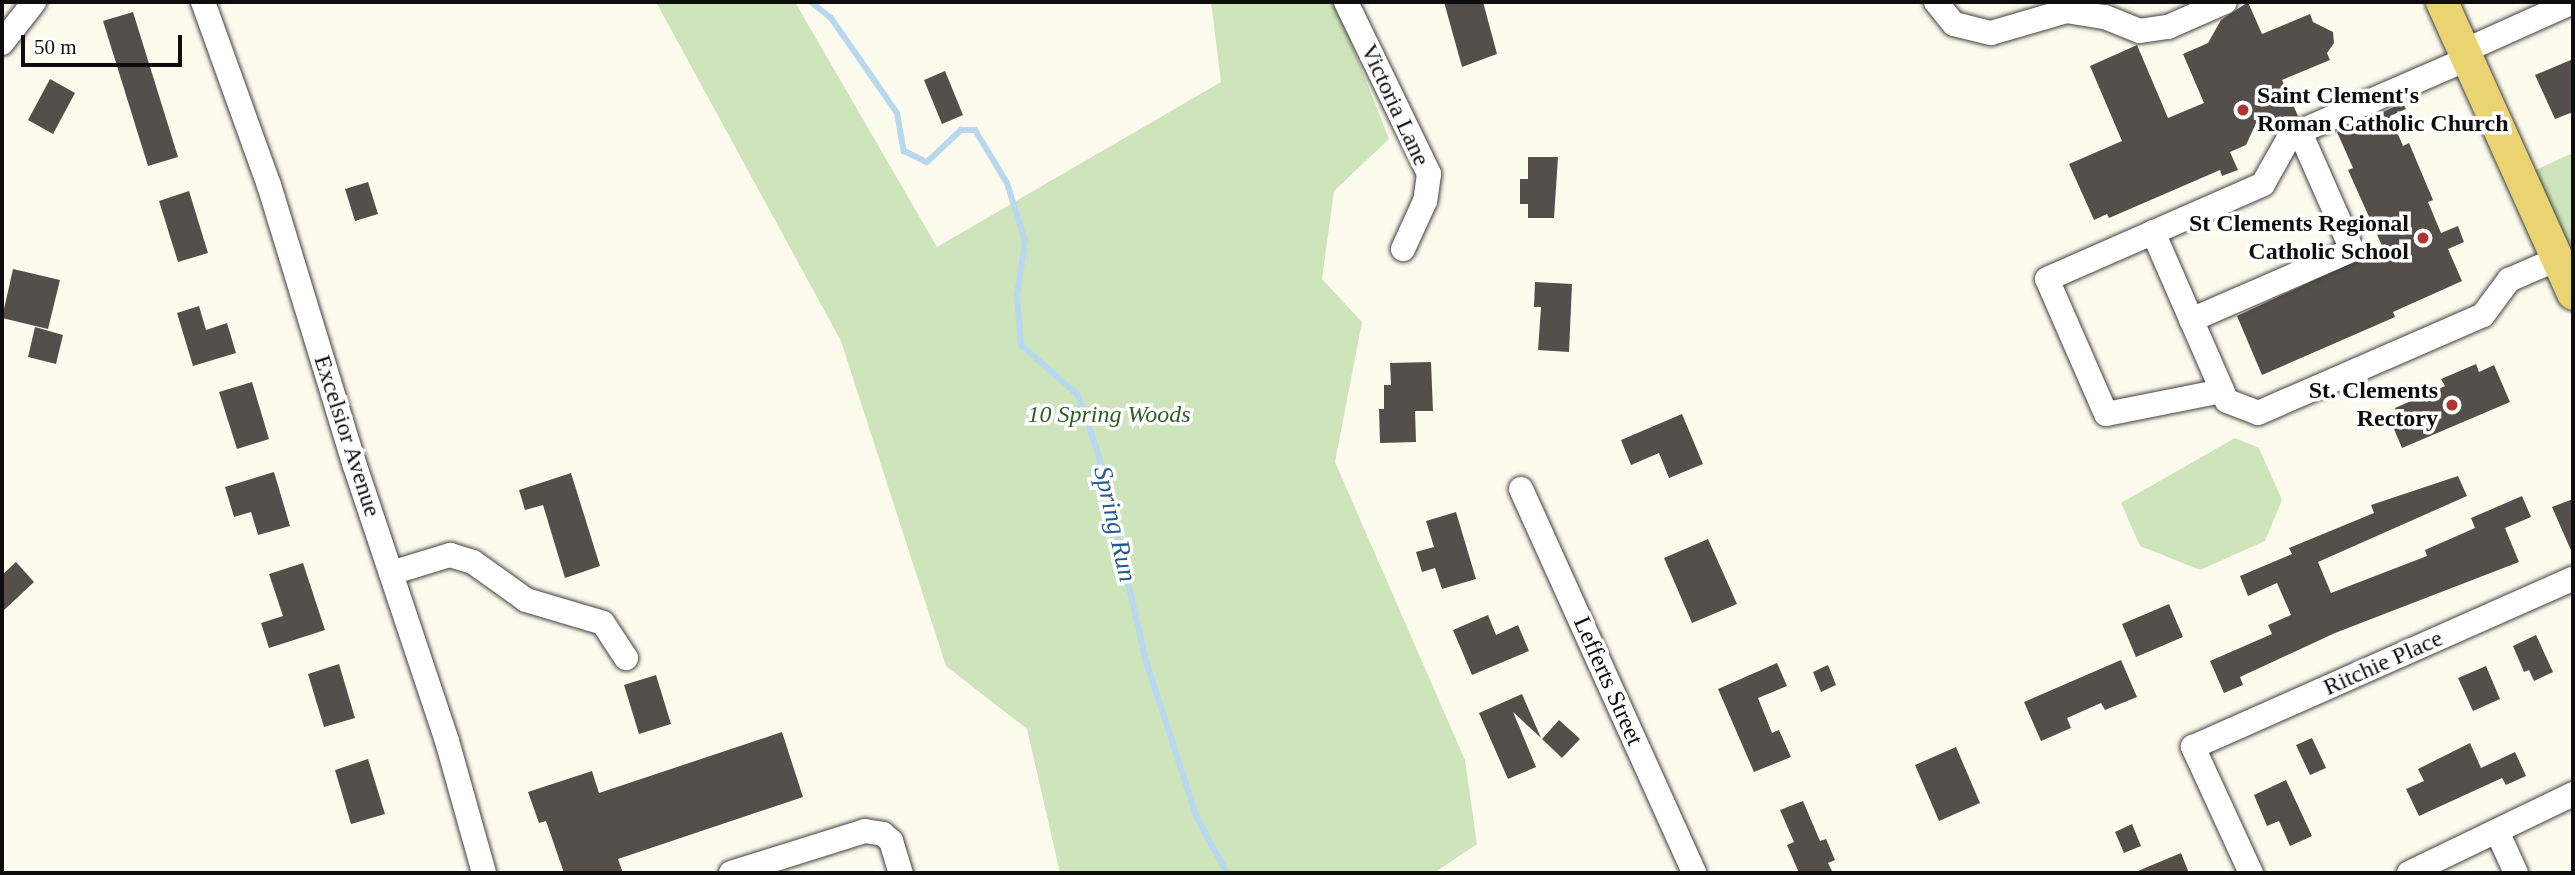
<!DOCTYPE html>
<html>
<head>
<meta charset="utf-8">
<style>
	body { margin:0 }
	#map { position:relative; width:2575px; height:875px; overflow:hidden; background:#fdfbee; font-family:"Times New Roman",serif }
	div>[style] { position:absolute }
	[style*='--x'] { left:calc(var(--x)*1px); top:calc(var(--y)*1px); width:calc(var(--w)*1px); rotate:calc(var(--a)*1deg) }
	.green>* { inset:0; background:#cee4bb }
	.stream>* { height:6px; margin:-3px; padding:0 3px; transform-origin:3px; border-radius:3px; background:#b8d8f0 }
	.building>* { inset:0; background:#544f4a }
	.roads { filter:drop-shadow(0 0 2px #404040) drop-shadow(0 0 2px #404040) }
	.minor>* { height:24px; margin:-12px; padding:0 12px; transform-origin:12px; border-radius:12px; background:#fff }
	.major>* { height:32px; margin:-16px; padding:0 16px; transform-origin:16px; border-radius:16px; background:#ead371 }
	.dots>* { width:19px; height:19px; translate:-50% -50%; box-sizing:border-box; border:4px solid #fff; border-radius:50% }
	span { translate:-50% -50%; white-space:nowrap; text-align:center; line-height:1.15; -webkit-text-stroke:7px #fff; paint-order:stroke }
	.poi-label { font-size:24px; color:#0d0d0d; font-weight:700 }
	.left { translate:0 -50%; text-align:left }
	.right { translate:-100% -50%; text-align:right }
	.street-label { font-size:24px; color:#0d0d0d }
	.park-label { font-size:24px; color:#2d5e24; font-style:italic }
	.water-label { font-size:26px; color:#235b91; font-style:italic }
	.frame { position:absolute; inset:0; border:4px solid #0d0d0d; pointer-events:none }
	.scale { position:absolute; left:21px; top:35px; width:161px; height:32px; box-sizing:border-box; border:4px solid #0d0d0d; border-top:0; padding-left:9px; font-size:21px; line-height:24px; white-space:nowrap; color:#0d0d0d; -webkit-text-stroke:5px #fff; paint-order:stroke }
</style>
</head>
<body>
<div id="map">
	<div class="green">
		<i style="clip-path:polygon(656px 2px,795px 2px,937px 247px,1221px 82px,1211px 2px,1335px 2px,1389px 139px,1334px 191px,1322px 279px,1362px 322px,1335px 462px,1465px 760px,1477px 844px,1434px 873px,1060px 873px,1027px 729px,946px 666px,841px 341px)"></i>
		<i style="clip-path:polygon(2573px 153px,2573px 261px,2533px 171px)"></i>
		<i style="clip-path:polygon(2235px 438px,2259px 448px,2282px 500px,2265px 541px,2200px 570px,2140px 546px,2121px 503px)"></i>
	</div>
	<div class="stream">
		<i style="--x:811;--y:2;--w:26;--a:39"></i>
		<i style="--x:831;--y:18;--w:116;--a:55.2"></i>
		<i style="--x:897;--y:113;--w:39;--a:80"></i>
		<i style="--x:904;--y:151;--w:25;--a:26"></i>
		<i style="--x:927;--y:162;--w:47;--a:-43.3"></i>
		<i style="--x:961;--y:130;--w:14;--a:0"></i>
		<i style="--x:975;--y:130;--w:62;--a:58.9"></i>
		<i style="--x:1007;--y:183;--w:61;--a:72.8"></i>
		<i style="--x:1025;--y:241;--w:56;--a:98.3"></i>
		<i style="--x:1017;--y:296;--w:49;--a:85.3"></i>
		<i style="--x:1021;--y:345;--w:76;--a:41.3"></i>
		<i style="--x:1078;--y:395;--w:61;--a:71"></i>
		<i style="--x:1098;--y:453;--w:213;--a:77"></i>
		<i style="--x:1146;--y:661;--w:165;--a:72"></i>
		<i style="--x:1197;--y:818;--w:63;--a:61.4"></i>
	</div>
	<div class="building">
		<i style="clip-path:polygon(1444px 2px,1483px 2px,1497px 54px,1462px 67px)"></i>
		<i style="clip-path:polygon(2248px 2px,2262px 34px,2310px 14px,2313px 22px,2333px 32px,2334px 43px,2327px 53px,2330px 60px,2282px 80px,2298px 116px,2274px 126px,2258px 119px,2246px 145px,2230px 152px,2238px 170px,2222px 176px,2220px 170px,2109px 218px,2107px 214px,2094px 220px,2069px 164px,2122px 141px,2090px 66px,2137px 45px,2168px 118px,2204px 103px,2183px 54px,2208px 43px,2221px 20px)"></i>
		<i style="clip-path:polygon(133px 12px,178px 157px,148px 166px,103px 21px)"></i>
		<i style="clip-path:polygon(2573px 59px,2573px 112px,2555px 119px,2535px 75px)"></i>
		<i style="clip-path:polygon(945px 71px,963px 115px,942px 124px,924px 80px)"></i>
		<i style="clip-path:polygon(50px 79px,75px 93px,53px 134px,28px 120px)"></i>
		<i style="clip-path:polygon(2403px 103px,2406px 109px,2390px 116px,2403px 146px,2409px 143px,2433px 200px,2428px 202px,2441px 233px,2458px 226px,2464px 242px,2448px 249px,2462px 281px,2393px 312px,2395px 317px,2262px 375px,2237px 316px,2383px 248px,2348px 170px,2353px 168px,2337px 132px)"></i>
		<i style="clip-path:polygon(1528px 157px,1558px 157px,1554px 218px,1528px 218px,1528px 204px,1520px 204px,1520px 179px,1528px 179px)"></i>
		<i style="clip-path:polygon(368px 182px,378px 214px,355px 221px,345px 189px)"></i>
		<i style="clip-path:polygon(189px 191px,208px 253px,178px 262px,159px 201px)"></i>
		<i style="clip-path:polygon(13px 269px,60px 280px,48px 329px,2px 318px)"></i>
		<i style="clip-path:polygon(1535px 282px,1572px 284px,1569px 352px,1538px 350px,1541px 307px,1534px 307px)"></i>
		<i style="clip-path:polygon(199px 306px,206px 330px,227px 323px,236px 353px,193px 366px,177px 313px)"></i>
		<i style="clip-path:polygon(35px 327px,63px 335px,56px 364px,28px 357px)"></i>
		<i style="clip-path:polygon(1431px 362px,1433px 411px,1415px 411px,1416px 442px,1380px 443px,1379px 409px,1384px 409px,1384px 385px,1391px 385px,1390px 363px)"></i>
		<i style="clip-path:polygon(2476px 364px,2479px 372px,2494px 365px,2510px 402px,2402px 448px,2391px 422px,2399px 418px,2395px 408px,2445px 386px,2441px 379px)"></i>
		<i style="clip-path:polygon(252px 382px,269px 439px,237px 449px,219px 392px)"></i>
		<i style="clip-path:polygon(1682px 414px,1703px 464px,1669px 478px,1659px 453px,1631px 465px,1621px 440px)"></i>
		<i style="clip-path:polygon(274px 472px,290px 526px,258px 535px,251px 512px,234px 517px,225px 487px)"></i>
		<i style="clip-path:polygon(571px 473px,600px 566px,565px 578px,543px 505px,525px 510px,519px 490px)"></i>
		<i style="clip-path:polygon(2458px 476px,2467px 496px,2318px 562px,2331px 593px,2427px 556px,2425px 550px,2475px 528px,2471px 518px,2522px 496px,2531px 517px,2505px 528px,2519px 562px,2335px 633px,2240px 677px,2243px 685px,2224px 693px,2210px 661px,2272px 634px,2268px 625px,2291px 615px,2277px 583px,2248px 596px,2240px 576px,2292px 554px,2289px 548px,2374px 513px,2371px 505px)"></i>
		<i style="clip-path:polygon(2573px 499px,2573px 555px,2552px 507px)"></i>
		<i style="clip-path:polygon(1456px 512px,1476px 579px,1442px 589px,1435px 568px,1422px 572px,1416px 552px,1434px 547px,1426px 521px)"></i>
		<i style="clip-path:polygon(1708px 539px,1737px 604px,1692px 623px,1664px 558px)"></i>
		<i style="clip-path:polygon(16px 562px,34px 582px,2px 612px,2px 575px)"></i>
		<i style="clip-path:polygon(303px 563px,325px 630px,269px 648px,261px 623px,283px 616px,269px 574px)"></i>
		<i style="clip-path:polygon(2169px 604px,2183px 637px,2136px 657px,2122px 624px)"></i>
		<i style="clip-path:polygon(1488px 615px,1496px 635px,1518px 625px,1529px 651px,1472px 675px,1453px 630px)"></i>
		<i style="clip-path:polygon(2536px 635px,2553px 672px,2534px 681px,2529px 670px,2524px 672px,2513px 646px)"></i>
		<i style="clip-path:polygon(2121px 660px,2137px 697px,2105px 710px,2101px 703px,2067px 718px,2071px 728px,2041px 741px,2024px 702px)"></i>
		<i style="clip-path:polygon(1777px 663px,1787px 686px,1758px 698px,1772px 733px,1779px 730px,1791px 757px,1754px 772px,1718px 689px)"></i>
		<i style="clip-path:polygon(339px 664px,355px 718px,324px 727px,308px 674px)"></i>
		<i style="clip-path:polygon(1828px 665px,1836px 685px,1821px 692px,1813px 672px)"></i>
		<i style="clip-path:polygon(2486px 666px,2500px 699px,2473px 711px,2458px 678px)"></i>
		<i style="clip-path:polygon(656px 675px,671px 724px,639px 734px,624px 685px)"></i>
		<i style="clip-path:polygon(1522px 694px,1541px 738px,1513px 712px,1536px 767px,1508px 779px,1479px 713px)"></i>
		<i style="clip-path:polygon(1559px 720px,1580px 739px,1562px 758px,1542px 739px)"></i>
		<i style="clip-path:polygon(782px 732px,803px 797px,618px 859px,623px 873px,564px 873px,546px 821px,539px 823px,528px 792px,592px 771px,599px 793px)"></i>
		<i style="clip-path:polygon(2312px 738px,2326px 768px,2310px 775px,2296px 745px)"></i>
		<i style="clip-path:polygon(2470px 743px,2481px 768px,2515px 752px,2526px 776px,2506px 785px,2502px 778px,2419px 816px,2406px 789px,2424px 781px,2418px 769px)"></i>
		<i style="clip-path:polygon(1956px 747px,1980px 803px,1939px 821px,1915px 765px)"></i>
		<i style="clip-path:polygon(368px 759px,385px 814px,351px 824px,335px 770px)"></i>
		<i style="clip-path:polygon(2286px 780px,2312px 836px,2290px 846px,2279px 821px,2267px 826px,2254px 795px)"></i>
		<i style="clip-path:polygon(1803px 801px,1820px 841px,1826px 839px,1835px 860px,1828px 863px,1833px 873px,1799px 873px,1787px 845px,1794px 842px,1780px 810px)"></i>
		<i style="clip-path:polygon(2132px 824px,2141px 846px,2124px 853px,2115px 832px)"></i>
		<i style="clip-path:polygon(2181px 853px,2189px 873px,2133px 873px)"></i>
	</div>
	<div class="roads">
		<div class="minor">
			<i style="--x:203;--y:2;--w:195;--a:70.2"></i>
			<i style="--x:269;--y:185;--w:291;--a:73"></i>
			<i style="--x:354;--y:463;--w:293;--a:71.5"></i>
			<i style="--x:447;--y:741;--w:137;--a:74.3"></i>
			<i style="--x:1346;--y:2;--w:191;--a:64.2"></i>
			<i style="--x:1429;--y:174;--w:27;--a:98"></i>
			<i style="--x:1425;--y:201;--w:53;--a:114.6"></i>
			<i style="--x:1936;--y:2;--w:28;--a:51"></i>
			<i style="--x:1954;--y:24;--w:38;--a:14"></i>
			<i style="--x:1991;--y:33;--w:78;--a:-16.3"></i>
			<i style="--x:2066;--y:11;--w:39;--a:9"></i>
			<i style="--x:2105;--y:17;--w:37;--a:22"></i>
			<i style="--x:2139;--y:31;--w:29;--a:-8"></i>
			<i style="--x:2168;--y:27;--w:62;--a:-23.7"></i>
			<i style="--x:2;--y:43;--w:52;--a:-52"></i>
			<i style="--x:2464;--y:51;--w:120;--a:-24.2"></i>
			<i style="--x:2153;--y:232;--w:184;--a:66.4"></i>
			<i style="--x:2227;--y:401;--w:33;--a:21"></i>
			<i style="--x:2258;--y:413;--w:245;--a:-23.5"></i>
			<i style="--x:2483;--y:315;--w:44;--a:-53.4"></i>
			<i style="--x:2509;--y:280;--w:52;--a:-23.6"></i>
			<i style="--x:2191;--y:320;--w:176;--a:-23.5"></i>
			<i style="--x:2352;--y:250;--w:129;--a:-113.8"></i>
			<i style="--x:2222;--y:391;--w:118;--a:168.8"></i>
			<i style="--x:2106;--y:414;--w:147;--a:-113.6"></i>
			<i style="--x:2047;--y:279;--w:236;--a:-23.7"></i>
			<i style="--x:2263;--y:184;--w:55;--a:-60.6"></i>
			<i style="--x:2290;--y:136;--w:193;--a:-23.5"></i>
			<i style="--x:1521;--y:489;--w:421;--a:65.7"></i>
			<i style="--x:391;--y:573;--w:62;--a:-17"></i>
			<i style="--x:450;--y:555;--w:24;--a:17"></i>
			<i style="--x:473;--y:562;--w:65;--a:35.6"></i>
			<i style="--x:526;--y:600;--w:80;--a:16.6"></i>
			<i style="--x:603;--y:623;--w:42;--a:56.7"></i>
			<i style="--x:2497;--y:831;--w:46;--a:65.7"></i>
			<i style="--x:731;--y:873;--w:140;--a:-17.4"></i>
			<i style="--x:865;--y:831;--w:18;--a:9"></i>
			<i style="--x:883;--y:834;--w:11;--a:41"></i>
			<i style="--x:891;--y:841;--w:34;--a:73"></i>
			<i style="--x:2251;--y:873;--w:139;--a:-114.7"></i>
			<i style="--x:2193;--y:747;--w:415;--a:-23.9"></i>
			<i style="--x:2409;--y:873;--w:182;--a:-25.7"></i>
		</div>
		<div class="major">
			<i style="--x:2442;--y:2;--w:320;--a:65.8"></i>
		</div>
	</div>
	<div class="dots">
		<i style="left:2243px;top:110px;background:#ae3433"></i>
		<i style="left:2423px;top:238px;background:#ae3433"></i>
		<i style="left:2452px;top:405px;background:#ae3433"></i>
	</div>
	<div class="poi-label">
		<span class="left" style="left:2257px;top:110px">Saint Clement's<br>Roman Catholic Church</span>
		<span class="right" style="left:2409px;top:238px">St Clements Regional<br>Catholic School</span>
		<span class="right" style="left:2438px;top:405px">St. Clements<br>Rectory</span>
	</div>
	<div class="street-label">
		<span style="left:1395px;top:105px;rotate:65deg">Victoria Lane</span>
		<span style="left:347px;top:436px;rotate:72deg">Excelsior Avenue</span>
		<span style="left:2383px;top:663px;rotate:-24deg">Ritchie Place</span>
		<span style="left:1608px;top:681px;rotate:66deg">Lefferts Street</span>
	</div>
	<div class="park-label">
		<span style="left:1109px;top:415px">10 Spring Woods</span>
	</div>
	<div class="water-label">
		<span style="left:1115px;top:524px;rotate:77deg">Spring Run</span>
	</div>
	<div class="frame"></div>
	<div class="scale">50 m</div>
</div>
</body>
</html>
